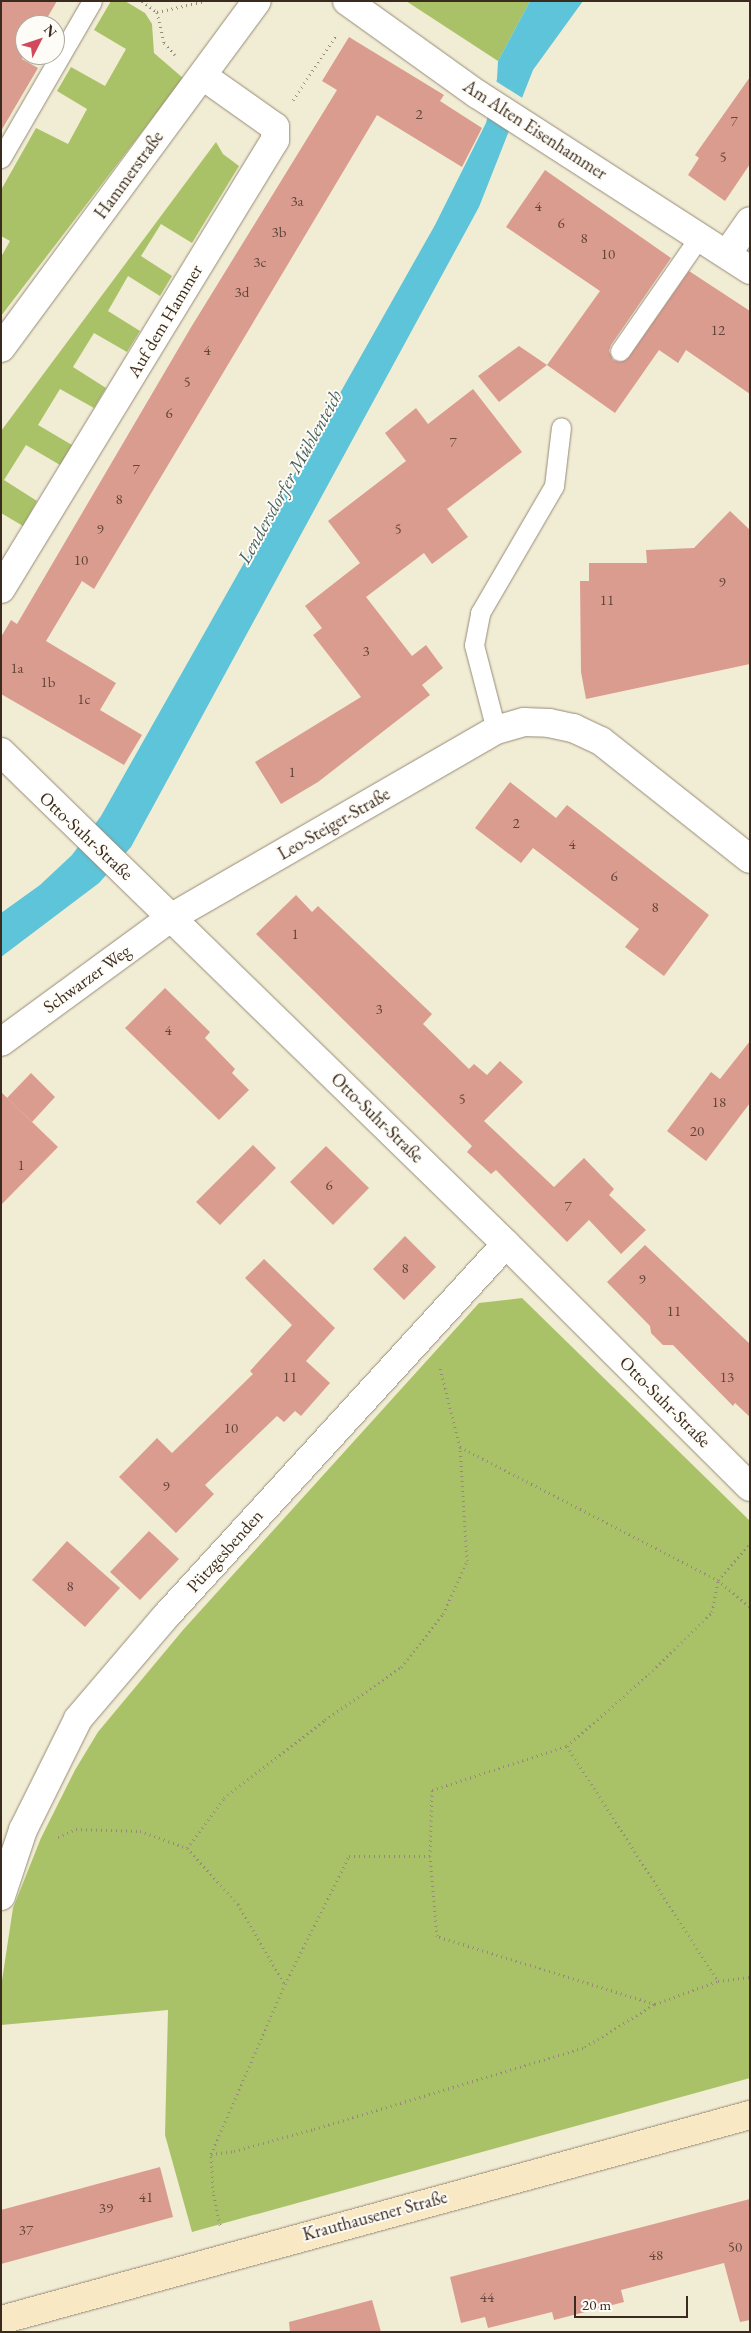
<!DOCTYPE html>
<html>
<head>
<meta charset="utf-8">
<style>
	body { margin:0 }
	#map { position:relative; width:751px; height:2333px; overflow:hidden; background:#f1ecd4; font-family:"EB Garamond",serif }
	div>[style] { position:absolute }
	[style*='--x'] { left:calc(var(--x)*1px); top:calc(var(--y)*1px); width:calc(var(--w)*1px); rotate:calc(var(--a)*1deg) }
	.green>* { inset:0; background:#aac267 }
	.water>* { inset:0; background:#5dc4d9 }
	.pier>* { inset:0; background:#f1ecd4 }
	.building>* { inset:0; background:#db9c90 }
	.path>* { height:3px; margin-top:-1.5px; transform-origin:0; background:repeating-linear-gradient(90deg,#968b79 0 1px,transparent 0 5px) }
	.roads { filter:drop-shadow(0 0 1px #968b79) drop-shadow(0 0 1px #968b79) }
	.lane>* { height:19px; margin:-9.5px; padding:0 9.5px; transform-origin:9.5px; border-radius:9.5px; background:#fff }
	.street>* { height:28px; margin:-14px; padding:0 14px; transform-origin:14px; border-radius:14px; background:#fff }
	.secondary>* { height:28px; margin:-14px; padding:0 14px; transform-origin:14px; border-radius:14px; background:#f8e8c3 }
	span { translate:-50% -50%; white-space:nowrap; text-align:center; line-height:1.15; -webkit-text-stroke:4px #fdfcf7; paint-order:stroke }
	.number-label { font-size:15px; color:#63463a }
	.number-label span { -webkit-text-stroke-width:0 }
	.street-label { font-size:18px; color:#3b2a1e }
	.water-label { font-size:19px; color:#47605f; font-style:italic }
	.frame { position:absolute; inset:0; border:2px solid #3b2a1e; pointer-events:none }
	.north { position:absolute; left:15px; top:15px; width:50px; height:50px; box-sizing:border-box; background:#fdfcf7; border:1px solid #afa8a0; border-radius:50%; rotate:49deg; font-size:14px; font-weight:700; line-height:20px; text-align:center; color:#3b2a1e }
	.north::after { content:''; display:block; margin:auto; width:18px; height:22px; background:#d1495b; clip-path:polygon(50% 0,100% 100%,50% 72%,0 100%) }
	.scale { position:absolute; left:574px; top:2296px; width:114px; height:22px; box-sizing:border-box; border:2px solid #3b2a1e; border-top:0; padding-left:6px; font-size:15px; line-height:18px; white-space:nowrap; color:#3b2a1e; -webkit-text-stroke:4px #fdfcf7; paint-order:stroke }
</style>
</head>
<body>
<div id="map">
	<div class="green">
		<i style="clip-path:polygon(111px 1px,125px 1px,145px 13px,152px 24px,154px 53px,183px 78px,1px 316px,1px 257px,10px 241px,1px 236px,1px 190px,36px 128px,68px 144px,87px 109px,57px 91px,71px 67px,105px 86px,126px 49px,94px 30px)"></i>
		<i style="clip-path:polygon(406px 1px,530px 1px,498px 61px)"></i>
		<i style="clip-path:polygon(216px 142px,223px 154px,239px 166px,192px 243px,161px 224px,141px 256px,172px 276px,160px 296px,128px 276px,108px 311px,140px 331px,127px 352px,94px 333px,73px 367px,106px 388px,94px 408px,60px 389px,38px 425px,72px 445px,60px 465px,26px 445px,4px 480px,37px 501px,23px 526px,1px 513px,1px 431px)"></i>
		<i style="clip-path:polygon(522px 1298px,750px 1521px,750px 2078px,192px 2232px,165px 2135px,168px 2010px,1px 2025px,1px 1987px,13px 1908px,41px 1838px,75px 1770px,98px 1732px,183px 1630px,479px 1303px)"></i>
	</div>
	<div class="water">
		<i style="clip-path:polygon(530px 1px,583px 1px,533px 70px,479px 207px,131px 847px,99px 883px,1px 957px,1px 913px,40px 885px,72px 855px,101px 816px,435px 225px,486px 123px,497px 79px,498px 61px)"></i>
	</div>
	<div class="pier">
		<i style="clip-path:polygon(494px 80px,524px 99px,511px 131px,486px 115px)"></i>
	</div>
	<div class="building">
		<i style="clip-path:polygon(1px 1px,57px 1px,43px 25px,25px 25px,25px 54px,22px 59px,38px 68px,1px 131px)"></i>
		<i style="clip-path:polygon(349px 37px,444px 95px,440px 101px,482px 128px,462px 167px,377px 115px,94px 589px,82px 581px,46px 641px,116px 683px,100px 710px,142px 735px,124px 765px,1px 694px,1px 637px,11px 620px,17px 624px,190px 329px,337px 90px,322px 81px)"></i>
		<i style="clip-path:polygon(750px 77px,750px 164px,725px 201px,688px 175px,699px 158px,695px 155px)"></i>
		<i style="clip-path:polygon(545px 170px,671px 258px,611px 345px,609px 351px,613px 360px,620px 362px,629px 357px,689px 271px,750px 311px,750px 394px,686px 350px,678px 363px,659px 350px,615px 413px,547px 365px,600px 291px,506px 227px)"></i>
		<i style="clip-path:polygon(519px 346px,547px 365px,499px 402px,478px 376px)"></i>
		<i style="clip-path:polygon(473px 389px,522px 452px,447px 509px,468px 537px,432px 564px,424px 553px,366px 597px,412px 656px,426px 645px,443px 668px,422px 685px,430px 695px,318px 782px,281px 804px,255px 762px,361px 697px,313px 635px,322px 628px,305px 606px,360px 563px,328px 521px,406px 461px,385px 433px,416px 408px,428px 424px)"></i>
		<i style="clip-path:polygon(730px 511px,750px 530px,750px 664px,586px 699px,581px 672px,580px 581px,589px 581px,589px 563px,647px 563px,646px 550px,694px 548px)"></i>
		<i style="clip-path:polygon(510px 782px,556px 818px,567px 805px,709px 915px,664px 976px,625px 947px,639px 929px,533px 848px,521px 863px,475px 828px)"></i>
		<i style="clip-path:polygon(296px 895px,312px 912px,318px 906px,432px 1014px,423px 1024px,469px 1069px,474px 1064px,487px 1075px,500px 1061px,523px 1082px,484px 1121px,554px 1187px,584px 1158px,614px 1189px,609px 1195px,646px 1230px,621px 1254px,589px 1220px,567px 1242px,496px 1170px,491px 1174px,467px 1152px,472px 1146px,256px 934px)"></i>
		<i style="clip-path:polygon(165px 988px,210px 1032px,205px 1038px,235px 1069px,232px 1073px,249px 1090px,219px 1120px,125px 1028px)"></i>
		<i style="clip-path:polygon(750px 1041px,750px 1103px,706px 1161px,667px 1131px,711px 1072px,720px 1079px)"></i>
		<i style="clip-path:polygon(31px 1073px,55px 1097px,32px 1122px,7px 1098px)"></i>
		<i style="clip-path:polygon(1px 1092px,58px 1147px,1px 1205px)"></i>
		<i style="clip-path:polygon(253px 1145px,276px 1168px,220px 1225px,196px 1202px)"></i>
		<i style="clip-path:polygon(326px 1146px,369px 1188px,333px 1225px,290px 1182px)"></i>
		<i style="clip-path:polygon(405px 1236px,436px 1267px,404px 1300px,373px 1269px)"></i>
		<i style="clip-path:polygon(645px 1245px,750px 1344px,750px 1417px,735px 1403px,733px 1406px,673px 1345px,663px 1345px,651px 1333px,650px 1326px,607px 1282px)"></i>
		<i style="clip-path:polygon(264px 1259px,335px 1328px,306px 1361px,330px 1383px,301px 1416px,295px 1411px,284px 1422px,277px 1416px,205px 1485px,214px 1494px,176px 1533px,119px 1477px,157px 1438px,172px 1453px,253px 1374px,250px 1371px,292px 1325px,245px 1278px)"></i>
		<i style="clip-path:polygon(149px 1531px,179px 1559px,140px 1600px,110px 1572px)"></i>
		<i style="clip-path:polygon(67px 1541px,120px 1588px,85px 1627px,32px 1580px)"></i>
		<i style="clip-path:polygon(160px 2167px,173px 2217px,1px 2264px,1px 2210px)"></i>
		<i style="clip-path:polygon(750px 2199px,750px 2320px,740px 2322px,724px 2263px,621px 2290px,624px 2302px,554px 2320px,552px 2312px,488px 2328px,485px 2317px,461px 2323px,450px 2277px)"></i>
		<i style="clip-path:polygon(372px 2300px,381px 2332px,290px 2332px,289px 2322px)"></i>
	</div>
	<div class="path">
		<i style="--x:142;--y:1;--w:19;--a:36"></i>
		<i style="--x:157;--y:12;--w:32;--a:77"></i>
		<i style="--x:164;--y:43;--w:16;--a:47"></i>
		<i style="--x:157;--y:12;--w:49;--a:-12.9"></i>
		<i style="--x:293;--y:100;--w:79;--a:-56.3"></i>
		<i style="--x:460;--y:1447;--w:290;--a:27.3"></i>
		<i style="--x:718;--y:1580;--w:42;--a:40.2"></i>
		<i style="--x:567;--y:1746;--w:279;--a:57.3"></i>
		<i style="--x:58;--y:1837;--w:20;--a:-24"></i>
		<i style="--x:76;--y:1829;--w:64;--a:1.8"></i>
		<i style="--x:140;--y:1831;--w:50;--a:19.9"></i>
		<i style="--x:187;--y:1848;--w:76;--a:47.7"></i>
		<i style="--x:238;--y:1904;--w:91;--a:59.8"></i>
		<i style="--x:187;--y:1848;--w:62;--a:-53.5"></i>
		<i style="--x:224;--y:1798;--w:128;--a:-37.7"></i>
		<i style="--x:325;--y:1720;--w:93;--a:-34.9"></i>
		<i style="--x:401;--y:1667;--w:68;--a:-51.6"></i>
		<i style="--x:443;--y:1614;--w:58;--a:-65.6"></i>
		<i style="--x:467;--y:1561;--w:114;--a:-93.5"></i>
		<i style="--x:460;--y:1447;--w:81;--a:-104.2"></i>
		<i style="--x:655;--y:2004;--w:228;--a:-162.7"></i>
		<i style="--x:437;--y:1936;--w:80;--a:-95"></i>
		<i style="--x:430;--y:1856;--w:66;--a:-88.3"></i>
		<i style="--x:432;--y:1790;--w:142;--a:-18.1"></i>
		<i style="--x:567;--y:1746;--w:109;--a:-41.3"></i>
		<i style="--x:649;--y:1674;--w:88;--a:-44.5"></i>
		<i style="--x:712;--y:1612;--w:33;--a:-79"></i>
		<i style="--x:718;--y:1580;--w:48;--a:-48.4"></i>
		<i style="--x:211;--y:2154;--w:23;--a:-7"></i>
		<i style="--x:234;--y:2151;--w:83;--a:-15.4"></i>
		<i style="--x:314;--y:2129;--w:283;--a:-16.8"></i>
		<i style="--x:585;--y:2047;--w:82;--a:-31.6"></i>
		<i style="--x:655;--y:2004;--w:67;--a:-20.1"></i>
		<i style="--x:718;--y:1981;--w:32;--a:-7"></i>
		<i style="--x:220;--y:2225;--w:34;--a:-102"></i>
		<i style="--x:213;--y:2192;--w:38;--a:-93"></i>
		<i style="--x:211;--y:2154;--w:185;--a:-66.5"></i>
		<i style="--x:285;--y:1984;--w:143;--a:-63.4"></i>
		<i style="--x:349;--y:1856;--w:81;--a:0"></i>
	</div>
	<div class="roads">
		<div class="lane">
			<i style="--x:1;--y:158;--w:181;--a:-59.9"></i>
			<i style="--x:620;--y:351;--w:140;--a:-55.2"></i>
			<i style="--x:496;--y:730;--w:88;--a:-104.5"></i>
			<i style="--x:474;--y:645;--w:33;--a:-79"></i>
			<i style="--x:480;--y:613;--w:147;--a:-59.8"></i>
			<i style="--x:554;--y:486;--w:59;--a:-83.2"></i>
		</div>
		<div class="street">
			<i style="--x:347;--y:1;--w:160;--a:35.6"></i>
			<i style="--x:477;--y:94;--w:325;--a:32.8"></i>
			<i style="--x:727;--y:254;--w:40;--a:-55.1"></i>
			<i style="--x:1;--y:348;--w:431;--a:-53.6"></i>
			<i style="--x:1;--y:589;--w:526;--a:-58.61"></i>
			<i style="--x:275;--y:140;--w:13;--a:-90"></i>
			<i style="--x:275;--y:127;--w:88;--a:-144.7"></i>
			<i style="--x:1;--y:752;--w:705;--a:44.25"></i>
			<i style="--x:506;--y:1244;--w:344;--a:44.9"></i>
			<i style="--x:1;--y:1042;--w:212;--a:-36.2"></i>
			<i style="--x:172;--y:917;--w:374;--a:-30"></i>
			<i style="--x:496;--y:730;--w:29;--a:-16"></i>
			<i style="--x:524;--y:722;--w:25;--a:2"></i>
			<i style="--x:549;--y:723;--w:25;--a:12"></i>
			<i style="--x:573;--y:728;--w:31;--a:25"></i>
			<i style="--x:601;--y:741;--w:190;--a:38.4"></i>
			<i style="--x:1;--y:1896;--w:70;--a:-71.6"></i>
			<i style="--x:23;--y:1830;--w:124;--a:-63.6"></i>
			<i style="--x:78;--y:1719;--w:135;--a:-49.5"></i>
			<i style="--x:166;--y:1616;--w:504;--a:-47.57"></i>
		</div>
		<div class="secondary">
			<i style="--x:1;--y:2320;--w:777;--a:-15.31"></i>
		</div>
	</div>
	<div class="number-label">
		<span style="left:419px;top:114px">2</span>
		<span style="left:734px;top:121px">7</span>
		<span style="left:723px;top:157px">5</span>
		<span style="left:297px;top:201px">3a</span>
		<span style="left:538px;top:206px">4</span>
		<span style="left:561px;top:223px">6</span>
		<span style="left:279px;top:232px">3b</span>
		<span style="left:584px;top:238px">8</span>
		<span style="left:608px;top:254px">10</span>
		<span style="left:260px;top:262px">3c</span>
		<span style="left:242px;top:292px">3d</span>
		<span style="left:718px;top:330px">12</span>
		<span style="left:207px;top:350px">4</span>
		<span style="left:187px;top:382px">5</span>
		<span style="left:169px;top:413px">6</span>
		<span style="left:453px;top:442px">7</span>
		<span style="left:136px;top:469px">7</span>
		<span style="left:119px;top:499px">8</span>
		<span style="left:100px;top:529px">9</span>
		<span style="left:398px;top:529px">5</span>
		<span style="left:81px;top:560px">10</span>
		<span style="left:722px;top:582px">9</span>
		<span style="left:607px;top:600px">11</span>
		<span style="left:366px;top:651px">3</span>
		<span style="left:17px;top:668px">1a</span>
		<span style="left:48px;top:682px">1b</span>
		<span style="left:84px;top:699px">1c</span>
		<span style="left:292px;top:772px">1</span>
		<span style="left:516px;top:823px">2</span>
		<span style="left:572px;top:844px">4</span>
		<span style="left:614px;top:876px">6</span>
		<span style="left:655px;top:907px">8</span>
		<span style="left:295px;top:934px">1</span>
		<span style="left:379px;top:1009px">3</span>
		<span style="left:168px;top:1030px">4</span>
		<span style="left:462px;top:1099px">5</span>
		<span style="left:719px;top:1102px">18</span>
		<span style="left:697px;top:1131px">20</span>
		<span style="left:21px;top:1165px">1</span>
		<span style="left:329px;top:1185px">6</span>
		<span style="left:568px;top:1206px">7</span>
		<span style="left:405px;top:1268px">8</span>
		<span style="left:642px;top:1279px">9</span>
		<span style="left:674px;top:1311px">11</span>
		<span style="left:290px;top:1377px">11</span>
		<span style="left:727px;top:1377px">13</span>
		<span style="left:231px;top:1428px">10</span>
		<span style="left:166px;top:1486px">9</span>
		<span style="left:70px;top:1586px">8</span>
		<span style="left:146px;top:2197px">41</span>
		<span style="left:106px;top:2208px">39</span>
		<span style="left:26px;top:2230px">37</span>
		<span style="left:735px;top:2247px">50</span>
		<span style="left:656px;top:2255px">48</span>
		<span style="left:487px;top:2297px">44</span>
	</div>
	<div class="street-label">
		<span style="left:535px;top:130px;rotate:33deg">Am Alten Eisenhammer</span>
		<span style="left:129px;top:175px;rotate:-54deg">Hammerstraße</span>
		<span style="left:165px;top:321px;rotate:-59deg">Auf dem Hammer</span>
		<span style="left:334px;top:824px;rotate:-30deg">Leo-Steiger-Straße</span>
		<span style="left:86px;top:836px;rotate:43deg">Otto-Suhr-Straße</span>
		<span style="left:87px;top:979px;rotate:-36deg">Schwarzer Weg</span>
		<span style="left:377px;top:1118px;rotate:44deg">Otto-Suhr-Straße</span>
		<span style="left:665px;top:1402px;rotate:45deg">Otto-Suhr-Straße</span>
		<span style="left:225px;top:1551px;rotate:-48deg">Pützgesbenden</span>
		<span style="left:375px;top:2216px;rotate:-15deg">Krauthausener Straße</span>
	</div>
	<div class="water-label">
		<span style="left:290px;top:477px;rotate:-61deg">Lendersdorfer Mühlenteich</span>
	</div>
	<div class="frame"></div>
	<div class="north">N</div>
	<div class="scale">20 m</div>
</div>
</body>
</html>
